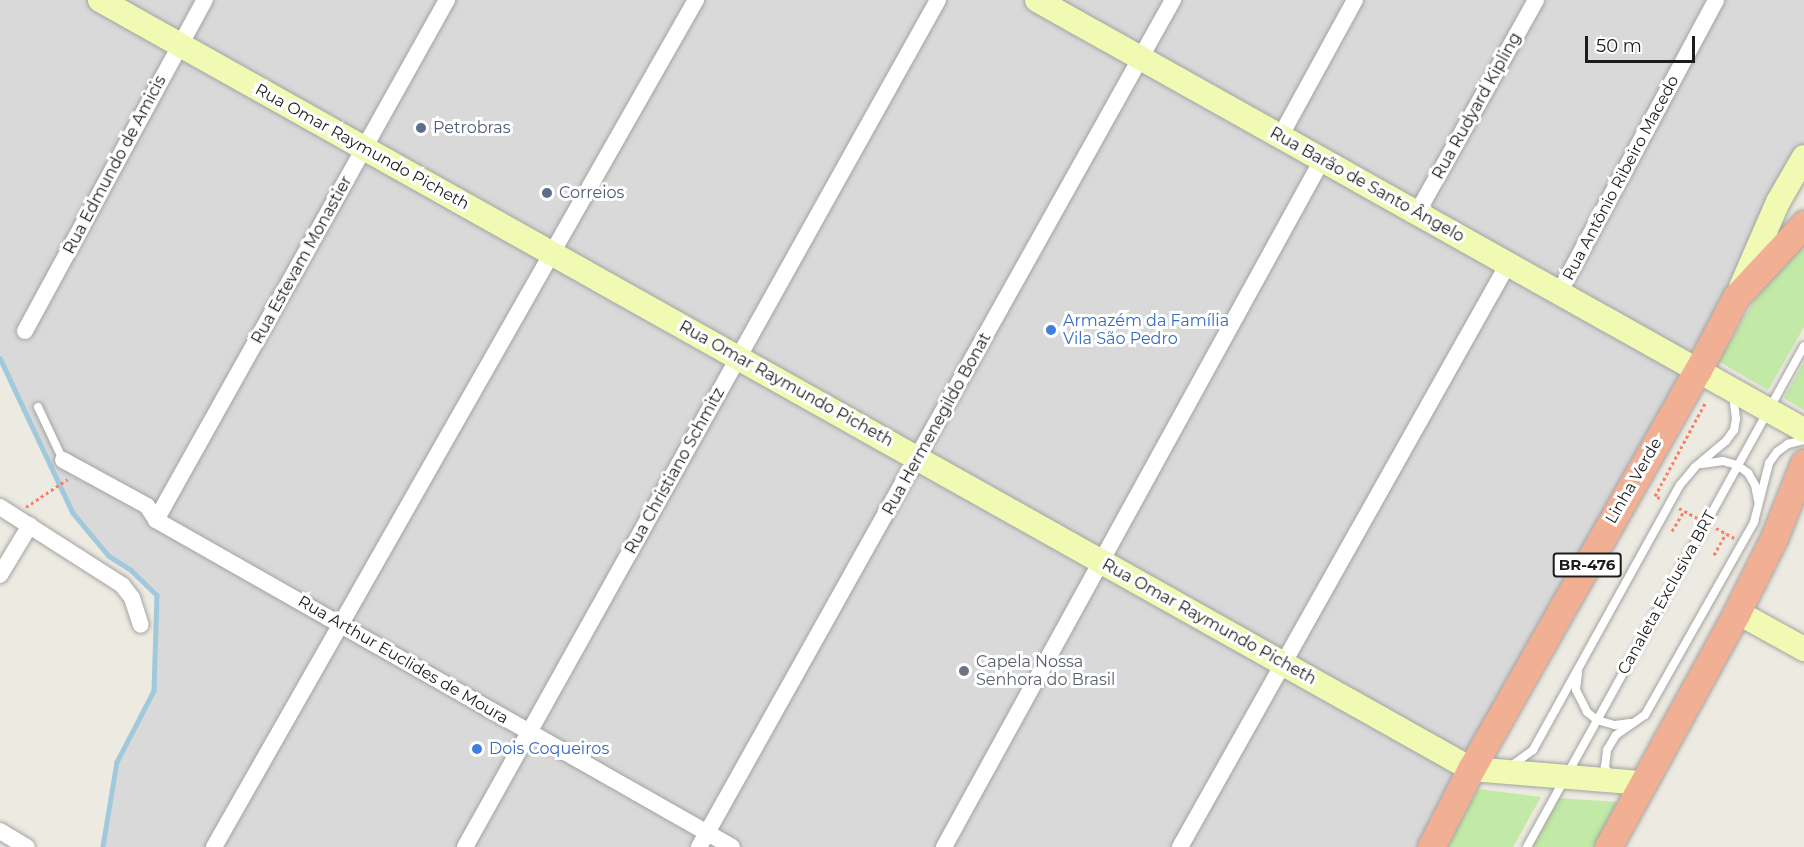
<!DOCTYPE html>
<html>
<head>
<meta charset="utf-8">
<style>
	body { margin:0 }
	#map { position:relative; width:1804px; height:847px; overflow:hidden; background:#edeae1; font-family:Montserrat,sans-serif }
	div>[style] { position:absolute }
	[style*='--x'] { left:calc(var(--x)*1px); top:calc(var(--y)*1px); width:calc(var(--w)*1px); rotate:calc(var(--a)*1deg) }
	.residential>* { inset:0; background:#dad9d9 }
	.grass>* { inset:0; background:#c2e9a5 }
	.stream>* { height:4.5px; margin:-2.25px; padding:0 2.25px; transform-origin:2.25px; border-radius:2.25px; background:#a0cadc }
	.path>* { height:3px; margin-top:-1.5px; transform-origin:0; background:repeating-linear-gradient(90deg,#fb7f65 0 3px,transparent 0 6px) }
	.roads { filter:drop-shadow(0 0 2px #a3a3a3) drop-shadow(0 0 2px #a3a3a3) }
	.service>* { height:8px; margin:-4px; padding:0 4px; transform-origin:4px; border-radius:4px; background:#fff }
	.minor>* { height:16px; margin:-8px; padding:0 8px; transform-origin:8px; border-radius:8px; background:#fff }
	.secondary>* { height:24px; margin:-12px; padding:0 12px; transform-origin:12px; border-radius:12px; background:#f1fab3 }
	.trunk>* { height:27px; margin:-13.5px; padding:0 13.5px; transform-origin:13.5px; border-radius:13.5px; background:#f1b094 }
	.dots>* { width:16px; height:16px; translate:-50% -50%; box-sizing:border-box; border:3px solid #fff; border-radius:50% }
	span { translate:-50% -50%; white-space:nowrap; text-align:center; line-height:1.15; -webkit-text-stroke:6px #fff; paint-order:stroke }
	.shield-label span { padding:2px 4px; background:#fff; border:2px solid; border-radius:4px; -webkit-text-stroke-width:0 }
	.shield-label { font-size:15px; color:#1c1c1c; font-weight:700 }
	.street-label { font-size:16px; color:#1c1c1c }
	.service-label { font-size:16px; color:#4e5e75 }
	.left { translate:0 -50%; text-align:left }
	.shop-label { font-size:16px; color:#366cbe }
	.worship-label { font-size:16px; color:#5b616d }
	.scale { position:absolute; left:1585px; top:36px; width:110px; height:27px; box-sizing:border-box; border:3px solid #1c1c1c; border-top:0; padding-left:8px; font-size:18px; line-height:21px; white-space:nowrap; color:#1c1c1c; -webkit-text-stroke:4px #fff; paint-order:stroke }
</style>
</head>
<body>
<div id="map">
	<div class="residential">
		<i style="clip-path:polygon(0 0,1804px 0,1804px 158px,1431px 847px,103px 847px,117px 762px,154px 691px,157px 596px,131px 570px,109px 556px,73px 513px,0 358px)"></i>
	</div>
	<div class="grass">
		<i style="clip-path:polygon(1804px 238px,1804px 327px,1768px 390px,1718px 361px,1758px 295px)"></i>
		<i style="clip-path:polygon(1804px 362px,1804px 410px,1784px 398px)"></i>
		<i style="clip-path:polygon(1478px 789px,1541px 797px,1513px 847px,1447px 847px)"></i>
		<i style="clip-path:polygon(1559px 798px,1616px 802px,1619px 803px,1594px 847px,1532px 847px)"></i>
	</div>
	<div class="stream">
		<i style="--x:0;--y:358;--w:171;--a:64.8"></i>
		<i style="--x:73;--y:513;--w:56;--a:50.1"></i>
		<i style="--x:109;--y:556;--w:26;--a:32"></i>
		<i style="--x:131;--y:570;--w:36;--a:44"></i>
		<i style="--x:157;--y:595;--w:96;--a:91.8"></i>
		<i style="--x:154;--y:691;--w:80;--a:117.5"></i>
		<i style="--x:117;--y:762;--w:86;--a:99.4"></i>
	</div>
	<div class="path">
		<i style="--x:1660;--y:498;--w:5;--a:-158"></i>
		<i style="--x:1655;--y:496;--w:106;--a:-61.7"></i>
		<i style="--x:26;--y:507;--w:50;--a:-33.7"></i>
		<i style="--x:1679;--y:508;--w:21;--a:29"></i>
		<i style="--x:1716;--y:528;--w:21;--a:29"></i>
		<i style="--x:1672;--y:531;--w:23;--a:-59"></i>
		<i style="--x:1714;--y:555;--w:25;--a:-61"></i>
	</div>
	<div class="roads">
		<div class="service">
			<i style="--x:38;--y:407;--w:59;--a:64.7"></i>
			<i style="--x:1702;--y:464;--w:21;--a:-8"></i>
			<i style="--x:1723;--y:461;--w:15;--a:16"></i>
			<i style="--x:1737;--y:465;--w:14;--a:36"></i>
			<i style="--x:1748;--y:473;--w:14;--a:60"></i>
			<i style="--x:1755;--y:485;--w:16;--a:79"></i>
			<i style="--x:1578;--y:673;--w:17;--a:97"></i>
			<i style="--x:1576;--y:690;--w:25;--a:63"></i>
			<i style="--x:1587;--y:712;--w:13;--a:39"></i>
			<i style="--x:1597;--y:720;--w:19;--a:16"></i>
			<i style="--x:1615;--y:725;--w:15;--a:-8"></i>
			<i style="--x:1511;--y:766;--w:27;--a:-36"></i>
			<i style="--x:1533;--y:750;--w:303;--a:-61"></i>
			<i style="--x:1680;--y:485;--w:23;--a:-50"></i>
			<i style="--x:1695;--y:467;--w:40;--a:-40"></i>
			<i style="--x:1726;--y:441;--w:14;--a:-54"></i>
			<i style="--x:1734;--y:430;--w:11;--a:-80"></i>
			<i style="--x:1736;--y:419;--w:24;--a:-97"></i>
			<i style="--x:1611;--y:778;--w:13;--a:-119"></i>
			<i style="--x:1605;--y:767;--w:17;--a:-83"></i>
			<i style="--x:1607;--y:750;--w:17;--a:-59"></i>
			<i style="--x:1616;--y:735;--w:35;--a:-35"></i>
			<i style="--x:1645;--y:715;--w:222;--a:-60.5"></i>
			<i style="--x:1754;--y:522;--w:61;--a:-75.7"></i>
			<i style="--x:1769;--y:463;--w:14;--a:-54"></i>
			<i style="--x:1777;--y:452;--w:14;--a:-36"></i>
			<i style="--x:1788;--y:444;--w:16;--a:-14"></i>
			<i style="--x:1527;--y:847;--w:572;--a:-61.06"></i>
		</div>
		<div class="minor">
			<i style="--x:1280;--y:137;--w:156;--a:-61.3"></i>
			<i style="--x:1417;--y:213;--w:244;--a:-60.8"></i>
			<i style="--x:1559;--y:293;--w:332;--a:-61.8"></i>
			<i style="--x:25;--y:331;--w:377;--a:-61.5"></i>
			<i style="--x:63;--y:460;--w:96;--a:28.7"></i>
			<i style="--x:147;--y:506;--w:17;--a:57"></i>
			<i style="--x:156;--y:520;--w:662;--a:29.58"></i>
			<i style="--x:0;--y:507;--w:145;--a:32.6"></i>
			<i style="--x:122;--y:585;--w:16;--a:52"></i>
			<i style="--x:132;--y:598;--w:28;--a:72"></i>
			<i style="--x:156;--y:520;--w:596;--a:-60.77"></i>
			<i style="--x:0;--y:575;--w:58;--a:-59"></i>
			<i style="--x:0;--y:831;--w:31;--a:31"></i>
			<i style="--x:214;--y:847;--w:975;--a:-60.36"></i>
			<i style="--x:465;--y:847;--w:970;--a:-60.82"></i>
			<i style="--x:699;--y:847;--w:971;--a:-60.77"></i>
			<i style="--x:944;--y:847;--w:784;--a:-61.18"></i>
			<i style="--x:1180;--y:847;--w:669;--a:-60.64"></i>
		</div>
		<div class="secondary">
			<i style="--x:100;--y:0;--w:1572;--a:29.29"></i>
			<i style="--x:1471;--y:769;--w:173;--a:4.7"></i>
			<i style="--x:1037;--y:0;--w:879;--a:29.28"></i>
			<i style="--x:1741;--y:287;--w:93;--a:-66.5"></i>
			<i style="--x:1778;--y:202;--w:52;--a:-60"></i>
			<i style="--x:1737;--y:612;--w:77;--a:28.9"></i>
		</div>
		<div class="trunk">
			<i style="--x:1431;--y:847;--w:88;--a:-62.9"></i>
			<i style="--x:1471;--y:769;--w:459;--a:-60.4"></i>
			<i style="--x:1698;--y:370;--w:82;--a:-62.5"></i>
			<i style="--x:1736;--y:297;--w:100;--a:-47"></i>
			<i style="--x:1608;--y:847;--w:268;--a:-61.2"></i>
			<i style="--x:1737;--y:612;--w:83;--a:-63.4"></i>
			<i style="--x:1774;--y:538;--w:81;--a:-68.2"></i>
		</div>
	</div>
	<div class="dots">
		<i style="left:421px;top:128px;background:#5c6f8a"></i>
		<i style="left:547px;top:193px;background:#5c6f8a"></i>
		<i style="left:1051px;top:330px;background:#3f7fe0"></i>
		<i style="left:964px;top:671px;background:#6b7280"></i>
		<i style="left:477px;top:749px;background:#3f7fe0"></i>
	</div>
	<div class="shield-label">
		<span style="left:1587px;top:565px">BR-476</span>
	</div>
	<div class="street-label">
		<span style="left:1477px;top:106px;rotate:-61deg">Rua Rudyard Kipling</span>
		<span style="left:362px;top:147px;rotate:29deg">Rua Omar Raymundo Picheth</span>
		<span style="left:115px;top:165px;rotate:-62deg">Rua Edmundo de Amicis</span>
		<span style="left:1621px;top:178px;rotate:-62deg">Rua Antônio Ribeiro Macedo</span>
		<span style="left:1367px;top:185px;rotate:29deg">Rua Barão de Santo Ângelo</span>
		<span style="left:302px;top:260px;rotate:-61deg">Rua Estevam Monastier</span>
		<span style="left:786px;top:384px;rotate:29deg">Rua Omar Raymundo Picheth</span>
		<span style="left:937px;top:424px;rotate:-61deg">Rua Hermenegildo Bonat</span>
		<span style="left:675px;top:471px;rotate:-61deg">Rua Christiano Schmitz</span>
		<span style="left:1634px;top:481px;rotate:-60deg">Linha Verde</span>
		<span style="left:1667px;top:593px;rotate:-61deg">Canaleta Exclusiva BRT</span>
		<span style="left:1209px;top:622px;rotate:29deg">Rua Omar Raymundo Picheth</span>
		<span style="left:403px;top:660px;rotate:30deg">Rua Arthur Euclides de Moura</span>
	</div>
	<div class="service-label">
		<span class="left" style="left:433px;top:128px">Petrobras</span>
		<span class="left" style="left:559px;top:193px">Correios</span>
	</div>
	<div class="shop-label">
		<span class="left" style="left:1063px;top:330px">Armazém da Família<br>Vila São Pedro</span>
		<span class="left" style="left:489px;top:749px">Dois Coqueiros</span>
	</div>
	<div class="worship-label">
		<span class="left" style="left:976px;top:671px">Capela Nossa<br>Senhora do Brasil</span>
	</div>
	<div class="scale">50 m</div>
</div>
</body>
</html>
